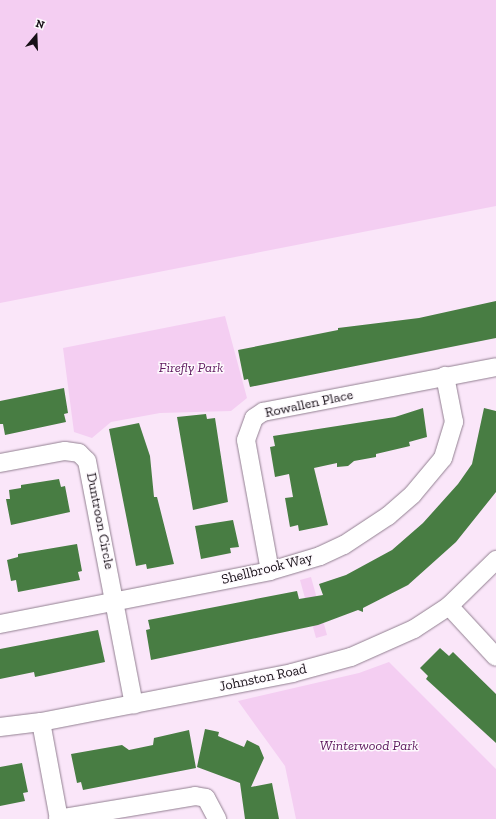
<!DOCTYPE html>
<html>
<head>
<meta charset="utf-8">
<style>
	body { margin:0 }
	#map { position:relative; width:496px; height:819px; overflow:hidden; background:#fae6f9; font-family:"Zilla Slab",serif }
	div>[style] { position:absolute }
	[style*='--x'] { left:calc(var(--x)*1px); top:calc(var(--y)*1px); width:calc(var(--w)*1px); rotate:calc(var(--a)*1deg) }
	.green>* { inset:0; background:#f4cef2 }
	.building>* { inset:0; background:#487d43 }
	.roads { filter:drop-shadow(0 0 1px #928091) drop-shadow(0 0 1px #928091) }
	.minor>* { height:18px; margin:-9px; padding:0 9px; transform-origin:9px; border-radius:9px; background:#fff }
	span { translate:-50% -50%; white-space:nowrap; text-align:center; line-height:1.15; -webkit-text-stroke:3px #fdf9fd; paint-order:stroke }
	.park-label { font-size:14px; color:#5d175d; font-style:italic }
	.street-label { font-size:14px; color:#171017 }
	.north { position:absolute; left:16px; top:16px; width:40px; height:40px; -webkit-text-stroke:3px #fdf9fd; paint-order:stroke; rotate:19deg; font-size:11px; font-weight:700; line-height:16px; text-align:center; color:#171017 }
	.north::after { content:''; display:block; margin:auto; width:14px; height:18px; background:#171017; clip-path:polygon(50% 0,100% 100%,50% 72%,0 100%) }
</style>
</head>
<body>
<div id="map">
	<div class="green">
		<i style="clip-path:polygon(0 0,496px 0,496px 206px,0 303px)"></i>
		<i style="clip-path:polygon(225px 316px,247px 398px,231px 411px,160px 413px,111px 422px,92px 438px,74px 432px,63px 348px)"></i>
		<i style="clip-path:polygon(311px 577px,327px 635px,316px 638px,300px 580px)"></i>
		<i style="clip-path:polygon(389px 662px,496px 769px,496px 819px,296px 819px,285px 766px,238px 701px,359px 673px)"></i>
	</div>
	<div class="building">
		<i style="clip-path:polygon(496px 301px,496px 338px,250px 387px,248px 379px,244px 380px,238px 350px,338px 330px,338px 328px,419px 318px)"></i>
		<i style="clip-path:polygon(64px 388px,68px 413px,64px 414px,66px 422px,5px 435px,3px 424px,0 424px,0 401px)"></i>
		<i style="clip-path:polygon(423px 408px,427px 437px,409px 442px,410px 446px,376px 454px,376px 457px,354px 461px,348px 466px,337px 467px,337px 463px,314px 468px,328px 525px,299px 531px,298px 525px,290px 527px,285px 498px,293px 497px,289px 474px,275px 477px,270px 447px,275px 446px,273px 436px,395px 417px)"></i>
		<i style="clip-path:polygon(484px 408px,496px 411px,496px 492px,456px 542px,408px 585px,363px 608px,363px 612px,358px 610px,318px 625px,151px 660px,146px 630px,150px 629px,148px 620px,297px 591px,299px 599px,323px 595px,319px 584px,346px 575px,392px 550px,423px 523px,458px 484px,472px 464px)"></i>
		<i style="clip-path:polygon(206px 414px,207px 419px,215px 418px,228px 502px,193px 510px,177px 417px)"></i>
		<i style="clip-path:polygon(139px 423px,150px 456px,154px 497px,157px 497px,174px 564px,147px 569px,146px 564px,136px 566px,109px 429px)"></i>
		<i style="clip-path:polygon(59px 479px,61px 487px,65px 486px,70px 512px,11px 525px,6px 499px,10px 499px,9px 490px,21px 488px,21px 485px)"></i>
		<i style="clip-path:polygon(233px 520px,239px 547px,230px 548px,231px 553px,201px 559px,195px 526px)"></i>
		<i style="clip-path:polygon(77px 544px,82px 571px,78px 572px,80px 580px,18px 592px,16px 580px,11px 581px,7px 560px,18px 557px,18px 554px)"></i>
		<i style="clip-path:polygon(98px 630px,105px 662px,35px 677px,34px 672px,0 679px,0 649px)"></i>
		<i style="clip-path:polygon(440px 648px,449px 656px,453px 652px,496px 694px,496px 743px,426px 679px,428px 676px,420px 668px)"></i>
		<i style="clip-path:polygon(205px 729px,219px 732px,218px 736px,244px 747px,247px 740px,259px 746px,264px 758px,251px 787px,272px 783px,279px 819px,245px 819px,240px 783px,197px 767px)"></i>
		<i style="clip-path:polygon(189px 730px,196px 768px,83px 790px,81px 782px,77px 783px,71px 754px,122px 745px,129px 750px,153px 745px,154px 738px)"></i>
		<i style="clip-path:polygon(22px 763px,28px 792px,23px 793px,25px 801px,0 806px,0 767px)"></i>
	</div>
	<div class="roads">
		<div class="minor">
			<i style="--x:0;--y:463;--w:66;--a:-10.5"></i>
			<i style="--x:65;--y:451;--w:14;--a:8"></i>
			<i style="--x:79;--y:453;--w:11;--a:45"></i>
			<i style="--x:87;--y:461;--w:248;--a:79.1"></i>
			<i style="--x:270;--y:571;--w:133;--a:-100.4"></i>
			<i style="--x:246;--y:440;--w:23;--a:-70"></i>
			<i style="--x:254;--y:418;--w:11;--a:-34"></i>
			<i style="--x:263;--y:412;--w:237;--a:-10.9"></i>
			<i style="--x:449;--y:606;--w:69;--a:47.3"></i>
			<i style="--x:0;--y:624;--w:275;--a:-11.1"></i>
			<i style="--x:270;--y:571;--w:52;--a:-16.7"></i>
			<i style="--x:320;--y:556;--w:26;--a:-25"></i>
			<i style="--x:344;--y:545;--w:53;--a:-33.4"></i>
			<i style="--x:388;--y:516;--w:33;--a:-41"></i>
			<i style="--x:413;--y:494;--w:47;--a:-50.2"></i>
			<i style="--x:443;--y:458;--w:38;--a:-73"></i>
			<i style="--x:454;--y:422;--w:47;--a:-101.1"></i>
			<i style="--x:41;--y:722;--w:99;--a:79.5"></i>
			<i style="--x:0;--y:727;--w:41;--a:-7"></i>
			<i style="--x:41;--y:722;--w:256;--a:-11"></i>
			<i style="--x:292;--y:673;--w:61;--a:-15.2"></i>
			<i style="--x:351;--y:657;--w:69;--a:-24"></i>
			<i style="--x:414;--y:629;--w:42;--a:-33.3"></i>
			<i style="--x:449;--y:606;--w:66;--a:-44.4"></i>
			<i style="--x:58;--y:819;--w:139;--a:-9.5"></i>
			<i style="--x:195;--y:796;--w:11;--a:10"></i>
			<i style="--x:206;--y:798;--w:24;--a:62"></i>
		</div>
	</div>
	<div class="park-label">
		<span style="left:191px;top:368px">Firefly Park</span>
		<span style="left:369px;top:746px">Winterwood Park</span>
	</div>
	<div class="street-label">
		<span style="left:309px;top:404px;rotate:-12deg">Rowallen Place</span>
		<span style="left:100px;top:521px;rotate:79deg">Duntroon Circle</span>
		<span style="left:267px;top:569px;rotate:-14deg">Shellbrook Way</span>
		<span style="left:263px;top:678px;rotate:-12deg">Johnston Road</span>
	</div>
	<div class="north">N</div>
</div>
</body>
</html>
